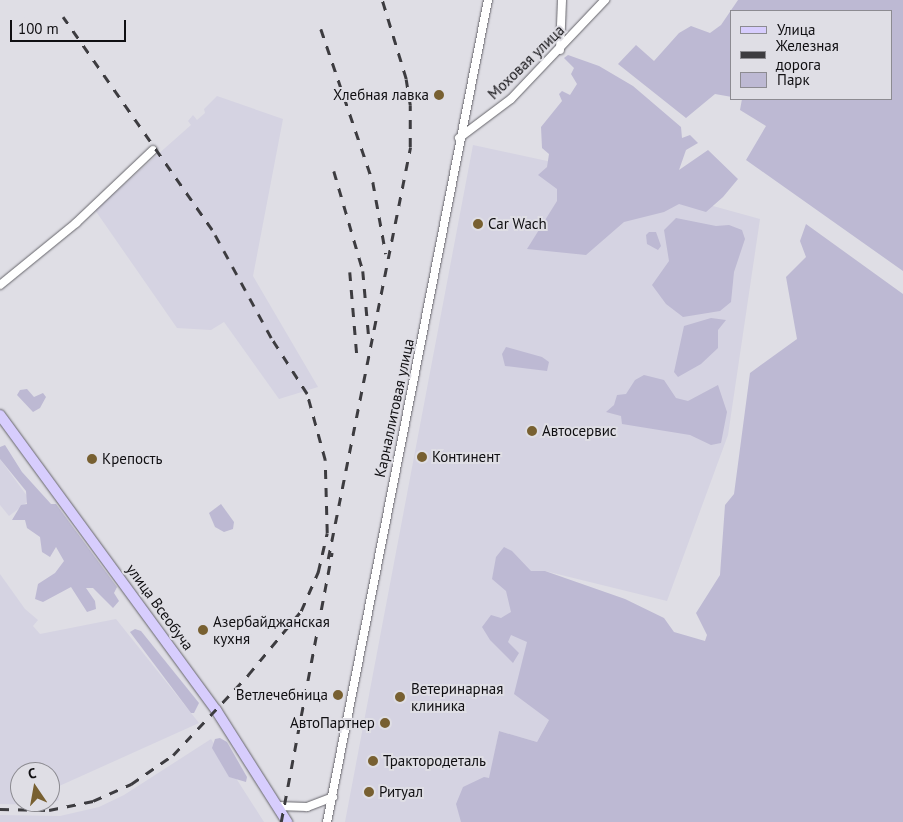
<!DOCTYPE html>
<html>
<head>
<meta charset="utf-8">
<style>
	body { margin:0 }
	#map { position:relative; width:903px; height:822px; overflow:hidden; background:#dfdee5; font-family:"PT Sans",sans-serif }
	div>[style] { position:absolute }
	[style*='--x'] { left:calc(var(--x)*1px); top:calc(var(--y)*1px); width:calc(var(--w)*1px); rotate:calc(var(--a)*1deg) }
	.built>* { inset:0; background:#d5d3e2 }
	.green>* { inset:0; background:#bdb9d3 }
	.roads { filter:drop-shadow(0 0 1px #65646a) drop-shadow(0 0 1px #65646a) }
	.minor>* { height:8px; margin:-4px; padding:0 4px; transform-origin:4px; border-radius:4px; background:#fff }
	.major>* { height:10px; margin:-5px; padding:0 5px; transform-origin:5px; border-radius:5px; background:#d7cdfd }
	.rail>* { height:2.5px; margin-top:-1.25px; transform-origin:0; background:repeating-linear-gradient(90deg,#3d3c40 0 9px,transparent 0 18px) }
	.dots>* { width:14px; height:14px; translate:-50% -50%; box-sizing:border-box; border:2px solid #dfdee5; border-radius:50% }
	span { translate:-50% -50%; white-space:nowrap; text-align:center; line-height:1.15; -webkit-text-stroke:4px #dfdee5; paint-order:stroke }
	.street-label { font-size:15px; color:#100f12 }
	.poi-label { font-size:15px; color:#100f12 }
	.right { translate:-100% -50%; text-align:right }
	.left { translate:0 -50%; text-align:left }
	.legend { position:absolute; left:730px; top:10px; width:162px; height:90px; box-sizing:border-box; background:#dfdee5; border:1px solid #8c8b91; margin:0; padding:6px 9px; list-style:none; font-size:15px; color:#100f12 }
	.legend li { display:flex; align-items:center; gap:10px; height:25px }
	.legend b { width:25px; border:1px solid #8c8b91 }
	.north { position:absolute; left:10px; top:762px; width:50px; height:50px; box-sizing:border-box; background:#dfdee5; border:1px solid #8c8b91; border-radius:50%; rotate:348deg; font-size:14px; font-weight:700; line-height:20px; text-align:center; color:#100f12 }
	.north::after { content:''; display:block; margin:auto; width:18px; height:22px; background:#786031; clip-path:polygon(50% 0,100% 100%,50% 72%,0 100%) }
	.scale { position:absolute; left:10px; top:20px; width:116px; height:22px; box-sizing:border-box; border:2px solid #100f12; border-top:0; padding-left:6px; font-size:15px; line-height:18px; white-space:nowrap; color:#100f12; -webkit-text-stroke:4px #dfdee5; paint-order:stroke }
</style>
</head>
<body>
<div id="map">
	<div class="built">
		<i style="clip-path:polygon(217px 96px,283px 119px,253px 276px,318px 387px,279px 399px,224px 322px,211px 330px,177px 328px,95px 210px,191px 125px,188px 121px,193px 115px,197px 120px,205px 113px,204px 109px)"></i>
		<i style="clip-path:polygon(473px 145px,561px 164px,760px 219px,728px 435px,667px 601px,545px 571px,549px 720px,537px 742px,499px 731px,481px 822px,345px 822px)"></i>
		<i style="clip-path:polygon(0 459px,30px 500px,9px 516px,0 505px)"></i>
		<i style="clip-path:polygon(evenodd,0 574px,25px 609px,38px 620px,33px 626px,40px 634px,116px 619px,199px 723px,57px 787px,59px 800px,45px 805px,0 804px,0 574px,20px 772px,50px 772px,50px 802px,20px 802px,20px 772px)"></i>
		<i style="clip-path:polygon(211px 739px,264px 822px,0 822px,0 815px,60px 816px,99px 807px,124px 795px)"></i>
	</div>
	<div class="green">
		<i style="clip-path:polygon(738px 0,903px 0,903px 271px,746px 160px,766px 126px,740px 110px,742px 99px,892px 99px,892px 11px,732px 11px,732px 97px,715px 94px,686px 118px,618px 64px,636px 45px,654px 61px,679px 33px,691px 26px,710px 33px,721px 25px)"></i>
		<i style="clip-path:polygon(568px 55px,599px 66px,633px 86px,681px 127px,682px 138px,690px 135px,698px 143px,686px 150px,679px 170px,708px 150px,738px 179px,723px 197px,706px 212px,679px 204px,664px 212px,624px 222px,586px 255px,527px 249px,557px 201px,557px 189px,538px 175px,547px 167px,549px 154px,542px 148px,541px 127px,562px 101px,559px 94px,562px 91px,570px 95px,577px 84px,571px 74px,574px 68px,564px 58px)"></i>
		<i style="clip-path:polygon(676px 218px,716px 226px,729px 225px,742px 230px,745px 239px,734px 272px,731px 302px,720px 311px,683px 317px,666px 304px,652px 285px,669px 261px,664px 230px)"></i>
		<i style="clip-path:polygon(806px 224px,903px 294px,903px 822px,461px 822px,456px 804px,463px 787px,484px 777px,489px 778px,499px 731px,537px 742px,549px 720px,514px 694px,527px 642px,511px 635px,508px 642px,519px 653px,513px 663px,490px 640px,482px 627px,491px 615px,501px 618px,511px 612px,506px 591px,492px 579px,496px 557px,504px 547px,512px 551px,531px 571px,545px 571px,625px 599px,664px 618px,674px 632px,705px 641px,707px 635px,696px 613px,720px 575px,725px 505px,734px 494px,750px 373px,797px 339px,786px 277px,806px 257px,800px 241px)"></i>
		<i style="clip-path:polygon(649px 232px,656px 232px,661px 246px,658px 250px,647px 244px,646px 235px)"></i>
		<i style="clip-path:polygon(711px 318px,726px 320px,718px 330px,718px 348px,701px 364px,678px 377px,674px 372px,684px 326px)"></i>
		<i style="clip-path:polygon(506px 347px,542px 357px,549px 362px,547px 371px,505px 366px,502px 354px)"></i>
		<i style="clip-path:polygon(644px 375px,664px 380px,676px 398px,688px 401px,718px 385px,727px 412px,721px 443px,711px 445px,690px 435px,622px 424px,621px 416px,606px 412px,614px 405px,617px 395px,626px 394px,635px 380px)"></i>
		<i style="clip-path:polygon(27px 389px,34px 397px,43px 393px,46px 397px,40px 408px,33px 412px,17px 395px,20px 390px)"></i>
		<i style="clip-path:polygon(5px 445px,22px 472px,51px 504px,56px 504px,117px 587px,114px 593px,119px 601px,113px 608px,93px 588px,86px 588px,95px 601px,96px 609px,87px 612px,71px 587px,43px 602px,35px 599px,38px 584px,55px 573px,64px 561px,56px 547px,50px 557px,42px 552px,40px 537px,27px 528px,25px 520px,12px 520px,21px 505px,27px 504px,26px 491px,0 459px,0 447px)"></i>
		<i style="clip-path:polygon(221px 504px,234px 522px,233px 529px,224px 532px,215px 527px,209px 513px)"></i>
		<i style="clip-path:polygon(135px 629px,141px 631px,199px 703px,194px 713px,191px 713px,130px 632px)"></i>
		<i style="clip-path:polygon(220px 738px,227px 742px,247px 777px,246px 782px,229px 777px,212px 748px,215px 739px)"></i>
	</div>
	<div class="roads">
		<div class="minor">
			<i style="--x:560;--y:50;--w:50;--a:-87.7"></i>
			<i style="--x:459;--y:138;--w:65;--a:-36.9"></i>
			<i style="--x:511;--y:99;--w:137;--a:-46.5"></i>
			<i style="--x:0;--y:285;--w:98;--a:-39.2"></i>
			<i style="--x:76;--y:223;--w:106;--a:-43.5"></i>
			<i style="--x:277;--y:806;--w:30;--a:2"></i>
			<i style="--x:307;--y:807;--w:28;--a:-21"></i>
			<i style="--x:327;--y:822;--w:838;--a:-78.92"></i>
		</div>
		<div class="major">
			<i style="--x:0;--y:415;--w:366;--a:53.8"></i>
			<i style="--x:216;--y:710;--w:133;--a:57.6"></i>
		</div>
	</div>
	<div class="rail">
		<i style="--x:321;--y:29;--w:162;--a:71.2"></i>
		<i style="--x:373;--y:182;--w:73;--a:79.8"></i>
		<i style="--x:334;--y:171;--w:104;--a:73.8"></i>
		<i style="--x:363;--y:271;--w:67;--a:84.9"></i>
		<i style="--x:350;--y:272;--w:83;--a:85.2"></i>
		<i style="--x:328;--y:559;--w:420;--a:-78.7"></i>
		<i style="--x:410;--y:147;--w:42;--a:-90"></i>
		<i style="--x:410;--y:105;--w:26;--a:-99"></i>
		<i style="--x:406;--y:79;--w:83;--a:-106.9"></i>
		<i style="--x:0;--y:809;--w:49;--a:1.2"></i>
		<i style="--x:49;--y:810;--w:45;--a:-11.6"></i>
		<i style="--x:93;--y:801;--w:42;--a:-24.1"></i>
		<i style="--x:131;--y:784;--w:51;--a:-34.6"></i>
		<i style="--x:173;--y:755;--w:110;--a:-46.8"></i>
		<i style="--x:248;--y:675;--w:83;--a:-50.4"></i>
		<i style="--x:301;--y:611;--w:43;--a:-66.4"></i>
		<i style="--x:318;--y:572;--w:40;--a:-77"></i>
		<i style="--x:327;--y:533;--w:73;--a:-91.6"></i>
		<i style="--x:325;--y:460;--w:68;--a:-105.3"></i>
		<i style="--x:307;--y:394;--w:67;--a:-122.7"></i>
		<i style="--x:271;--y:338;--w:123;--a:-118.6"></i>
		<i style="--x:212;--y:230;--w:260;--a:-125"></i>
		<i style="--x:281;--y:822;--w:274;--a:-79.3"></i>
	</div>
	<div class="dots">
		<i style="left:439px;top:95px;background:#786031"></i>
		<i style="left:478px;top:224px;background:#786031"></i>
		<i style="left:532px;top:431px;background:#786031"></i>
		<i style="left:422px;top:457px;background:#786031"></i>
		<i style="left:92px;top:459px;background:#786031"></i>
		<i style="left:203px;top:630px;background:#786031"></i>
		<i style="left:338px;top:695px;background:#786031"></i>
		<i style="left:400px;top:697px;background:#786031"></i>
		<i style="left:385px;top:723px;background:#786031"></i>
		<i style="left:373px;top:761px;background:#786031"></i>
		<i style="left:369px;top:792px;background:#786031"></i>
	</div>
	<div class="street-label">
		<span style="left:526px;top:62px;rotate:-44deg">Моховая улица</span>
		<span style="left:394px;top:408px;rotate:-78deg">Карналлитовая улица</span>
		<span style="left:160px;top:607px;rotate:54deg">улица Всеобуча</span>
	</div>
	<div class="poi-label">
		<span class="right" style="left:429px;top:95px">Хлебная лавка</span>
		<span class="left" style="left:488px;top:224px">Car Wach</span>
		<span class="left" style="left:542px;top:431px">Автосервис</span>
		<span class="left" style="left:432px;top:457px">Континент</span>
		<span class="left" style="left:102px;top:459px">Крепость</span>
		<span class="left" style="left:213px;top:630px">Азербайджанская<br>кухня</span>
		<span class="left" style="left:411px;top:697px">Ветеринарная<br>клиника</span>
		<span class="right" style="left:328px;top:695px">Ветлечебница</span>
		<span class="right" style="left:375px;top:723px">АвтоПартнер</span>
		<span class="left" style="left:383px;top:761px">Трактородеталь</span>
		<span class="left" style="left:379px;top:792px">Ритуал</span>
	</div>
	<ul class="legend">
	<li><b style="height:6px;background:#d7cdfd"></b>Улица</li>
	<li><b style="height:6px;background:#3d3c40"></b>Железная дорога</li>
	<li><b style="height:14px;background:#bdb9d3"></b>Парк</li>
	</ul>
	<div class="north">С</div>
	<div class="scale">100 m</div>
</div>
</body>
</html>
